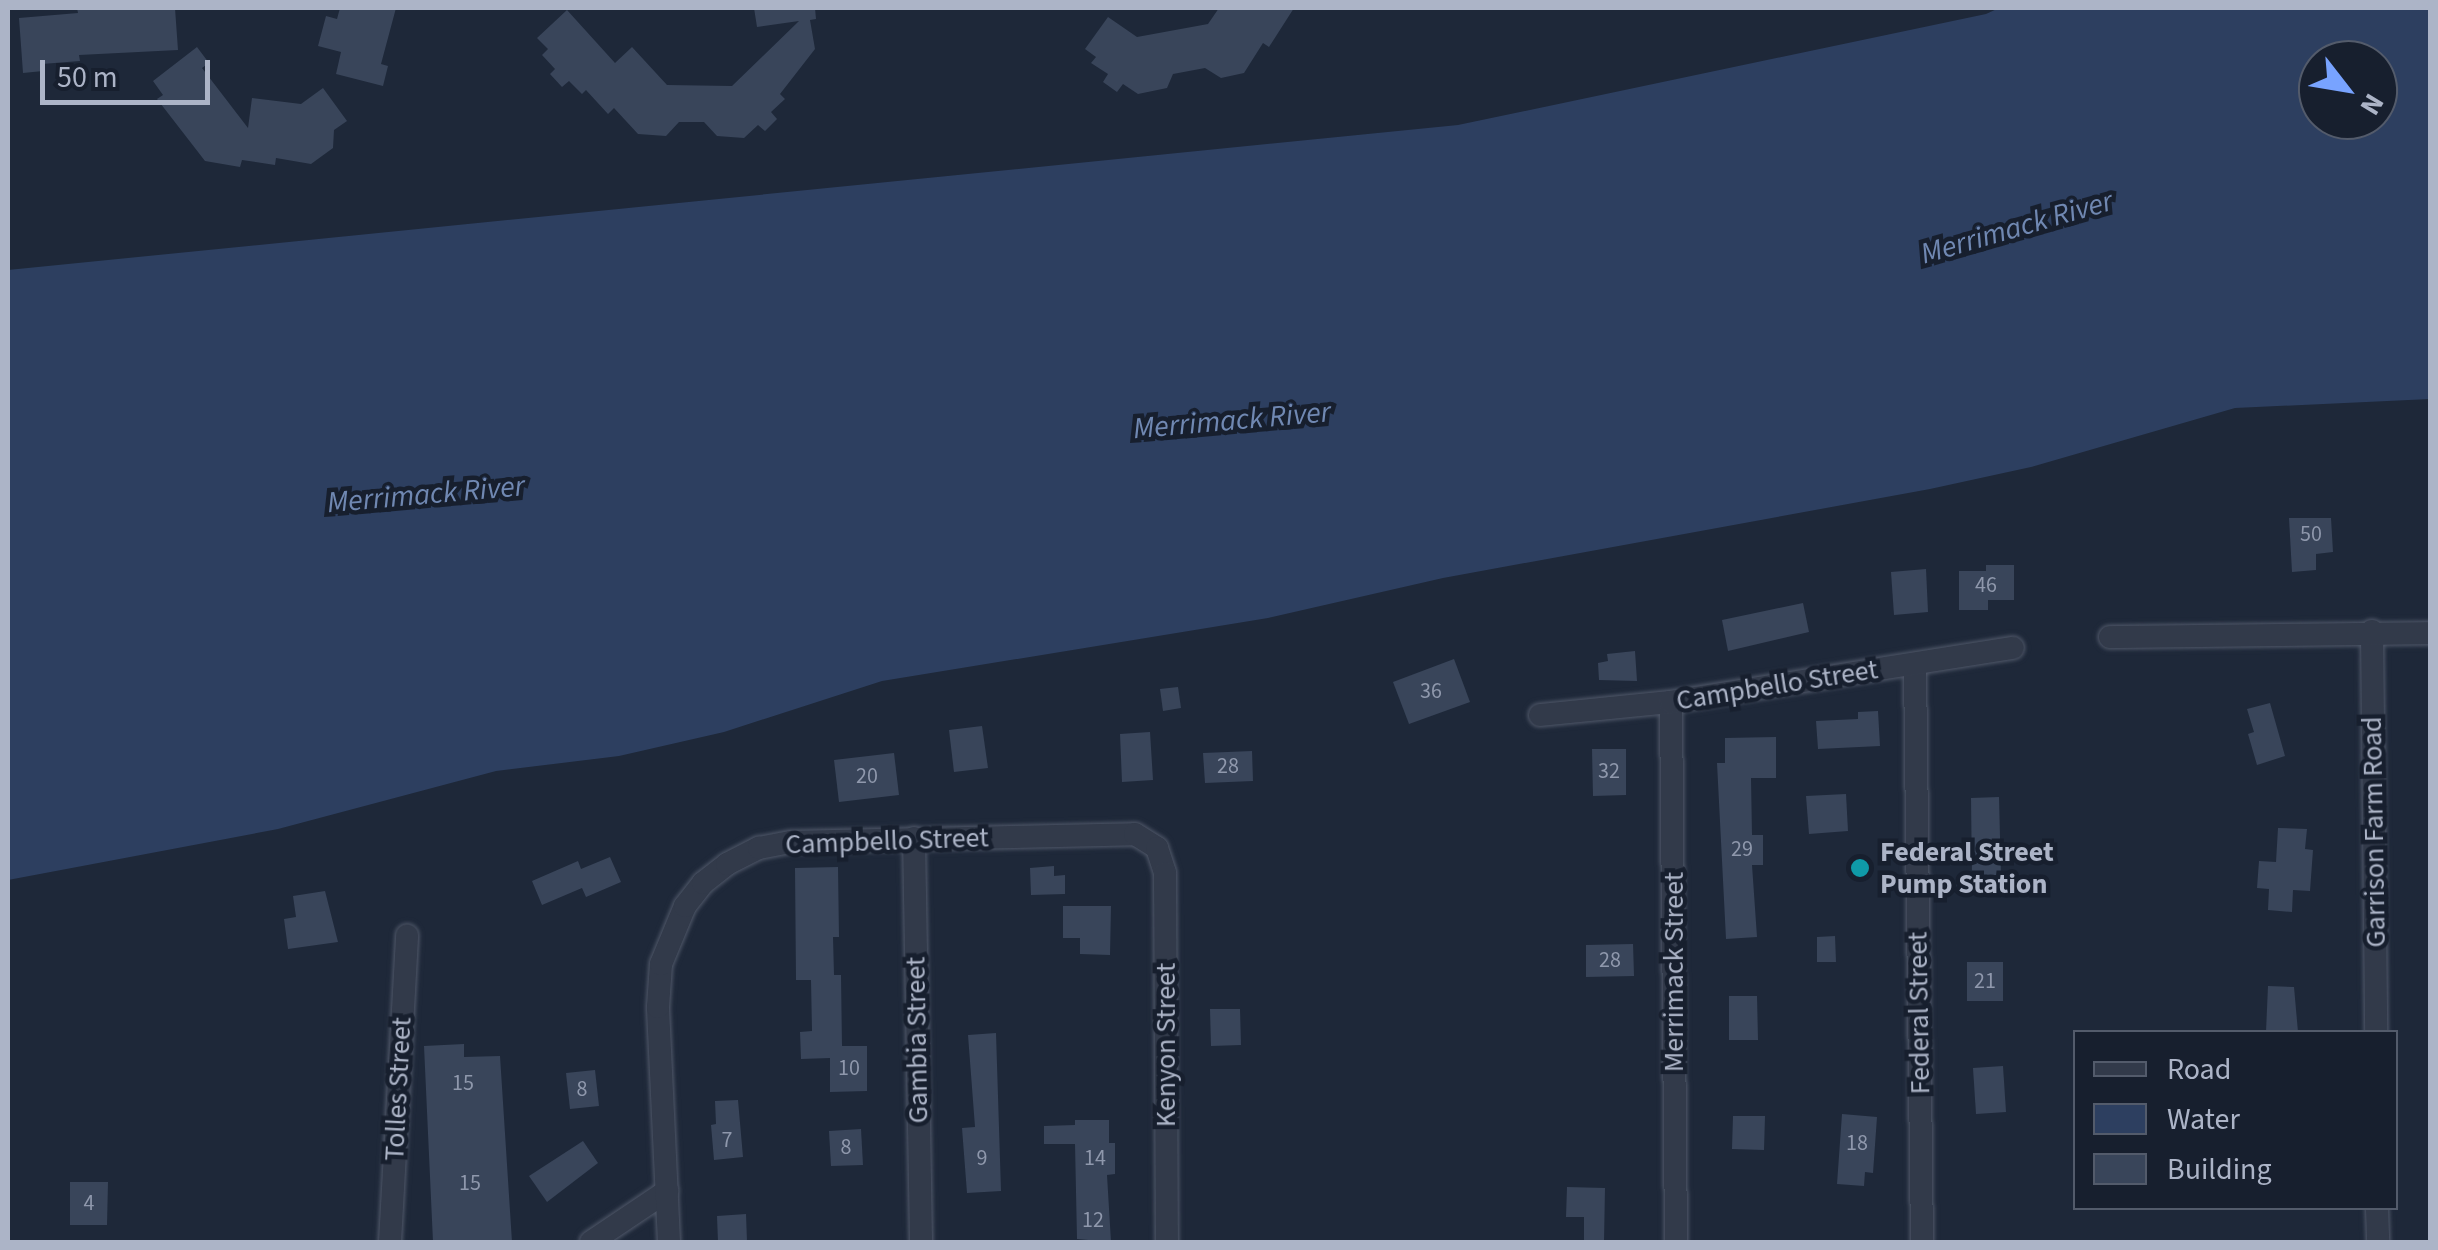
<!DOCTYPE html>
<html>
<head>
<meta charset="utf-8">
<style>
	body { margin:0 }
	#map { position:relative; width:2438px; height:1250px; overflow:hidden; background:#1e2839; font-family:"Source Sans 3",sans-serif }
	div>[style] { position:absolute }
	[style*='--x'] { left:calc(var(--x)*1px); top:calc(var(--y)*1px); width:calc(var(--w)*1px); rotate:calc(var(--a)*1deg) }
	.water>* { inset:0; background:#2d3f60 }
	.building>* { inset:0; background:#39455a }
	.roads { filter:drop-shadow(0 0 2px #4f5768) drop-shadow(0 0 2px #4f5768) }
	.street>* { height:22px; margin:-11px; padding:0 11px; transform-origin:11px; border-radius:11px; background:#323a4a }
	.dots>* { width:28px; height:28px; translate:-50% -50%; box-sizing:border-box; border:5px solid #171f2e; border-radius:50% }
	span { translate:-50% -50%; white-space:nowrap; text-align:center; line-height:1.15; -webkit-text-stroke:9px #171f2e; paint-order:stroke }
	.number-label { font-size:22px; color:#8f98ac }
	.number-label span { -webkit-text-stroke-width:0 }
	.street-label { font-size:28px; color:#acb4c7 }
	.poi-label { font-size:28px; color:#acb4c7; font-weight:700 }
	.left { translate:0 -50%; text-align:left }
	.water-label { font-size:30px; color:#7088b2; font-style:italic }
	.frame { position:absolute; inset:0; border:10px solid #acb4c7; pointer-events:none }
	.legend { position:absolute; left:2073px; top:1030px; width:325px; height:180px; box-sizing:border-box; background:#171f2e; border:2px solid #535b6b; margin:0; padding:12px 18px; list-style:none; font-size:30px; color:#acb4c7 }
	.legend li { display:flex; align-items:center; gap:20px; height:50px }
	.legend b { width:50px; border:2px solid #535b6b }
	.north { position:absolute; left:2298px; top:40px; width:100px; height:100px; box-sizing:border-box; background:#171f2e; border:2px solid #535b6b; border-radius:50%; rotate:121deg; font-size:28px; font-weight:700; line-height:40px; text-align:center; color:#acb4c7 }
	.north::after { content:''; display:block; margin:auto; width:35px; height:45px; background:#78a3ff; clip-path:polygon(50% 0,100% 100%,50% 72%,0 100%) }
	.scale { position:absolute; left:40px; top:60px; width:170px; height:45px; box-sizing:border-box; border:5px solid #acb4c7; border-top:0; padding-left:12px; font-size:30px; line-height:35px; white-space:nowrap; color:#acb4c7; -webkit-text-stroke:8px #171f2e; paint-order:stroke }
</style>
</head>
<body>
<div id="map">
	<div class="water">
		<i style="clip-path:polygon(evenodd,1999px 8px,2430px 8px,2430px 399px,2235px 408px,2031px 467px,1930px 489px,1443px 578px,1268px 618px,882px 681px,724px 732px,619px 756px,496px 771px,278px 829px,8px 880px,8px 270px,1458px 125px,1986px 14px,1999px 8px,2318px 60px,2378px 60px,2378px 120px,2318px 120px,2318px 60px)"></i>
	</div>
	<div class="building">
		<i style="clip-path:polygon(77px 8px,175px 8px,178px 50px,79px 55px,80px 61px,42px 64px,43px 71px,23px 73px,19px 18px,78px 13px)"></i>
		<i style="clip-path:polygon(340px 8px,396px 8px,381px 64px,388px 66px,383px 86px,336px 74px,341px 52px,318px 46px,326px 16px,337px 19px)"></i>
		<i style="clip-path:polygon(754px 8px,815px 8px,816px 19px,810px 20px,815px 49px,780px 94px,785px 99px,771px 112px,777px 119px,765px 131px,758px 125px,744px 138px,717px 136px,704px 122px,679px 122px,666px 136px,638px 134px,614px 108px,608px 114px,586px 90px,582px 94px,569px 81px,562px 87px,550px 74px,555px 69px,542px 55px,548px 49px,537px 38px,567px 10px,615px 63px,632px 47px,667px 85px,732px 86px,799px 21px,757px 27px)"></i>
		<i style="clip-path:polygon(1219px 8px,1294px 8px,1269px 47px,1263px 43px,1244px 73px,1221px 78px,1205px 68px,1173px 74px,1167px 88px,1138px 94px,1123px 84px,1117px 92px,1103px 82px,1108px 74px,1091px 63px,1096px 57px,1085px 49px,1108px 17px,1137px 37px,1208px 24px)"></i>
		<i style="clip-path:polygon(197px 47px,209px 63px,202px 68px,248px 128px,252px 98px,301px 104px,323px 88px,347px 121px,334px 130px,333px 148px,311px 164px,276px 158px,275px 165px,242px 160px,240px 167px,205px 161px,157px 99px,163px 95px,153px 81px)"></i>
		<i style="clip-path:polygon(2289px 518px,2331px 518px,2333px 552px,2316px 554px,2316px 570px,2292px 572px)"></i>
		<i style="clip-path:polygon(1986px 565px,2014px 565px,2014px 600px,1988px 600px,1988px 610px,1959px 610px,1959px 571px,1986px 571px)"></i>
		<i style="clip-path:polygon(1926px 569px,1928px 612px,1894px 615px,1891px 572px)"></i>
		<i style="clip-path:polygon(1803px 603px,1809px 632px,1728px 651px,1722px 620px)"></i>
		<i style="clip-path:polygon(1635px 651px,1637px 681px,1599px 680px,1598px 663px,1608px 661px,1607px 654px)"></i>
		<i style="clip-path:polygon(1454px 659px,1470px 702px,1409px 724px,1393px 682px)"></i>
		<i style="clip-path:polygon(1178px 687px,1181px 708px,1163px 711px,1160px 689px)"></i>
		<i style="clip-path:polygon(2270px 703px,2285px 756px,2257px 765px,2248px 734px,2254px 732px,2247px 709px)"></i>
		<i style="clip-path:polygon(1878px 711px,1880px 746px,1818px 749px,1816px 721px,1858px 719px,1858px 712px)"></i>
		<i style="clip-path:polygon(982px 726px,988px 768px,954px 772px,949px 730px)"></i>
		<i style="clip-path:polygon(1150px 732px,1153px 780px,1122px 782px,1120px 734px)"></i>
		<i style="clip-path:polygon(1776px 737px,1776px 778px,1751px 778px,1752px 835px,1763px 835px,1763px 865px,1752px 865px,1757px 937px,1726px 939px,1717px 763px,1725px 763px,1725px 738px)"></i>
		<i style="clip-path:polygon(1592px 749px,1626px 749px,1626px 795px,1593px 796px)"></i>
		<i style="clip-path:polygon(1252px 751px,1253px 781px,1205px 783px,1203px 753px)"></i>
		<i style="clip-path:polygon(894px 753px,899px 795px,839px 802px,834px 760px)"></i>
		<i style="clip-path:polygon(1846px 794px,1848px 831px,1809px 834px,1806px 796px)"></i>
		<i style="clip-path:polygon(1999px 797px,2001px 877px,1972px 877px,1971px 798px)"></i>
		<i style="clip-path:polygon(2278px 828px,2307px 829px,2305px 849px,2313px 850px,2310px 891px,2293px 890px,2292px 912px,2268px 910px,2269px 889px,2257px 888px,2259px 861px,2276px 862px)"></i>
		<i style="clip-path:polygon(610px 857px,621px 882px,586px 897px,582px 888px,542px 905px,532px 881px,578px 861px,581px 869px)"></i>
		<i style="clip-path:polygon(1054px 866px,1054px 876px,1065px 875px,1065px 894px,1031px 895px,1030px 868px)"></i>
		<i style="clip-path:polygon(838px 867px,839px 937px,833px 937px,834px 975px,841px 975px,842px 1046px,867px 1046px,867px 1091px,830px 1092px,830px 1058px,801px 1059px,800px 1032px,812px 1031px,811px 980px,796px 980px,795px 868px)"></i>
		<i style="clip-path:polygon(325px 891px,338px 942px,288px 949px,284px 919px,296px 917px,293px 896px)"></i>
		<i style="clip-path:polygon(1063px 906px,1111px 906px,1110px 955px,1080px 954px,1080px 938px,1063px 938px)"></i>
		<i style="clip-path:polygon(1835px 936px,1836px 962px,1817px 962px,1817px 937px)"></i>
		<i style="clip-path:polygon(1633px 944px,1634px 976px,1586px 977px,1586px 945px)"></i>
		<i style="clip-path:polygon(1967px 962px,2003px 962px,2003px 1001px,1967px 1001px)"></i>
		<i style="clip-path:polygon(2268px 986px,2294px 987px,2298px 1032px,2266px 1032px)"></i>
		<i style="clip-path:polygon(1729px 996px,1757px 996px,1758px 1040px,1729px 1040px)"></i>
		<i style="clip-path:polygon(1210px 1009px,1240px 1009px,1241px 1045px,1211px 1046px)"></i>
		<i style="clip-path:polygon(996px 1033px,1001px 1191px,967px 1193px,962px 1128px,975px 1127px,968px 1035px)"></i>
		<i style="clip-path:polygon(464px 1044px,464px 1057px,500px 1056px,512px 1242px,433px 1242px,424px 1046px)"></i>
		<i style="clip-path:polygon(2003px 1066px,2006px 1112px,1976px 1114px,1973px 1068px)"></i>
		<i style="clip-path:polygon(595px 1070px,599px 1106px,570px 1109px,566px 1073px)"></i>
		<i style="clip-path:polygon(738px 1100px,743px 1157px,714px 1160px,711px 1125px,716px 1124px,715px 1101px)"></i>
		<i style="clip-path:polygon(1842px 1114px,1877px 1117px,1873px 1173px,1865px 1172px,1864px 1186px,1837px 1184px)"></i>
		<i style="clip-path:polygon(1733px 1116px,1765px 1116px,1764px 1150px,1732px 1149px)"></i>
		<i style="clip-path:polygon(1075px 1120px,1109px 1120px,1109px 1143px,1115px 1143px,1115px 1174px,1107px 1175px,1111px 1242px,1077px 1239px,1075px 1144px,1044px 1144px,1044px 1126px,1075px 1125px)"></i>
		<i style="clip-path:polygon(861px 1129px,863px 1165px,831px 1166px,829px 1131px)"></i>
		<i style="clip-path:polygon(583px 1141px,598px 1163px,547px 1202px,529px 1176px)"></i>
		<i style="clip-path:polygon(70px 1182px,108px 1182px,107px 1225px,70px 1225px)"></i>
		<i style="clip-path:polygon(1567px 1187px,1605px 1188px,1604px 1242px,1584px 1242px,1584px 1217px,1566px 1217px)"></i>
		<i style="clip-path:polygon(746px 1214px,747px 1242px,718px 1242px,717px 1216px)"></i>
	</div>
	<div class="roads">
		<div class="street">
			<i style="--x:2372;--y:631;--w:401;--a:89.4"></i>
			<i style="--x:2110;--y:637;--w:320;--a:-0.7"></i>
			<i style="--x:1915;--y:664;--w:578;--a:89.31"></i>
			<i style="--x:1671;--y:702;--w:540;--a:89.47"></i>
			<i style="--x:1540;--y:715;--w:132;--a:-5.7"></i>
			<i style="--x:1671;--y:702;--w:346;--a:-9"></i>
			<i style="--x:914;--y:838;--w:404;--a:89"></i>
			<i style="--x:2377;--y:1208;--w:34;--a:88"></i>
			<i style="--x:390;--y:1242;--w:307;--a:-86.8"></i>
			<i style="--x:591;--y:1242;--w:92;--a:-33.9"></i>
			<i style="--x:669;--y:1242;--w:235;--a:-92.7"></i>
			<i style="--x:658;--y:1007;--w:43;--a:-86"></i>
			<i style="--x:661;--y:964;--w:63;--a:-67.5"></i>
			<i style="--x:685;--y:906;--w:29;--a:-52"></i>
			<i style="--x:703;--y:883;--w:31;--a:-38"></i>
			<i style="--x:727;--y:864;--w:36;--a:-27"></i>
			<i style="--x:759;--y:848;--w:33;--a:-11"></i>
			<i style="--x:791;--y:842;--w:344;--a:-1.3"></i>
			<i style="--x:1135;--y:834;--w:26;--a:32"></i>
			<i style="--x:1157;--y:848;--w:26;--a:72"></i>
			<i style="--x:1165;--y:873;--w:369;--a:89.7"></i>
		</div>
	</div>
	<div class="dots">
		<i style="left:1860px;top:868px;background:#0f9aa8"></i>
	</div>
	<div class="number-label">
		<span style="left:2311px;top:535px">50</span>
		<span style="left:1986px;top:586px">46</span>
		<span style="left:1431px;top:692px">36</span>
		<span style="left:1228px;top:767px">28</span>
		<span style="left:1609px;top:772px">32</span>
		<span style="left:867px;top:777px">20</span>
		<span style="left:1742px;top:850px">29</span>
		<span style="left:1610px;top:961px">28</span>
		<span style="left:1985px;top:982px">21</span>
		<span style="left:849px;top:1069px">10</span>
		<span style="left:463px;top:1084px">15</span>
		<span style="left:582px;top:1090px">8</span>
		<span style="left:727px;top:1141px">7</span>
		<span style="left:1857px;top:1144px">18</span>
		<span style="left:846px;top:1148px">8</span>
		<span style="left:982px;top:1159px">9</span>
		<span style="left:1095px;top:1159px">14</span>
		<span style="left:470px;top:1184px">15</span>
		<span style="left:89px;top:1204px">4</span>
		<span style="left:1093px;top:1221px">12</span>
	</div>
	<div class="street-label">
		<span style="left:1777px;top:685px;rotate:-9deg">Campbello Street</span>
		<span style="left:2374px;top:832px;rotate:-91deg">Garrison Farm Road</span>
		<span style="left:887px;top:841px;rotate:-2deg">Campbello Street</span>
		<span style="left:1674px;top:972px;rotate:-90deg">Merrimack Street</span>
		<span style="left:1919px;top:1013px;rotate:-91deg">Federal Street</span>
		<span style="left:917px;top:1040px;rotate:-91deg">Gambia Street</span>
		<span style="left:1166px;top:1045px;rotate:-90deg">Kenyon Street</span>
		<span style="left:398px;top:1089px;rotate:-87deg">Tolles Street</span>
	</div>
	<div class="poi-label">
		<span class="left" style="left:1880px;top:868px">Federal Street<br>Pump Station</span>
	</div>
	<div class="water-label">
		<span style="left:2017px;top:228px;rotate:-16deg">Merrimack River</span>
		<span style="left:1232px;top:421px;rotate:-5deg">Merrimack River</span>
		<span style="left:426px;top:495px;rotate:-5deg">Merrimack River</span>
	</div>
	<div class="frame"></div>
	<ul class="legend">
	<li><b style="height:12px;background:#323a4a"></b>Road</li>
	<li><b style="height:28px;background:#2d3f60"></b>Water</li>
	<li><b style="height:28px;background:#39455a"></b>Building</li>
	</ul>
	<div class="north">N</div>
	<div class="scale">50 m</div>
</div>
</body>
</html>
